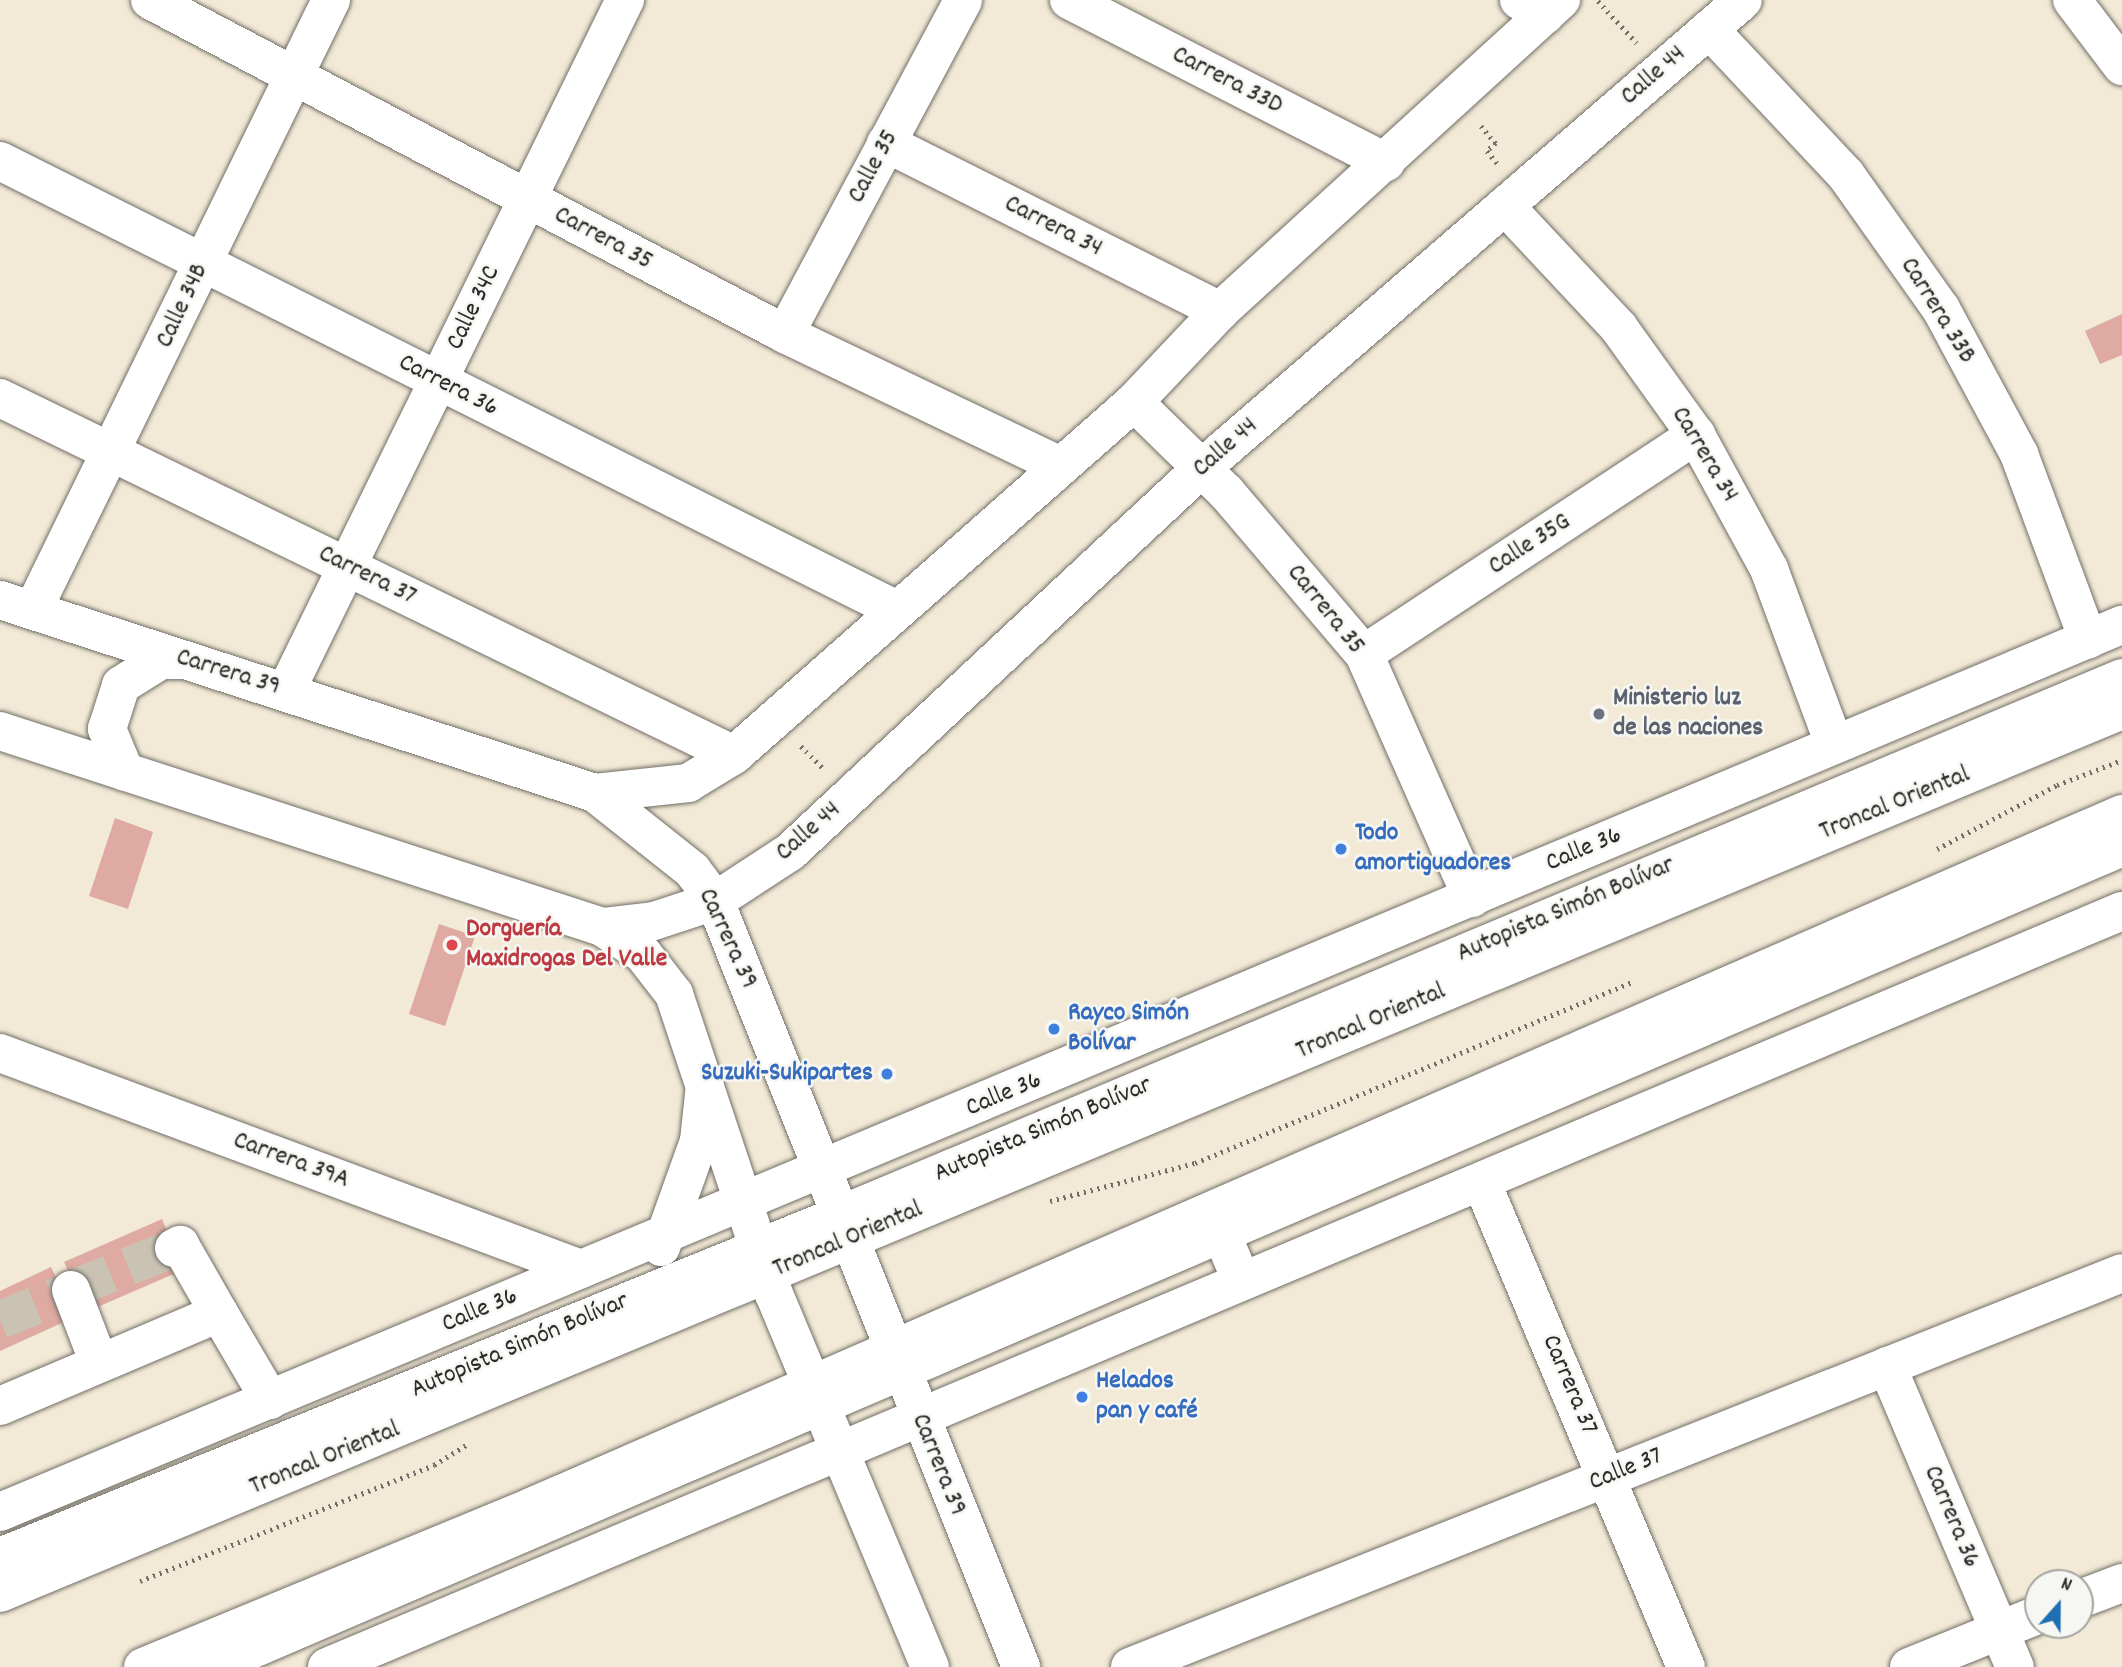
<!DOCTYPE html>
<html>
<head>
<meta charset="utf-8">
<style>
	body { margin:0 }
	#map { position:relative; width:2122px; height:1667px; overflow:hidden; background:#f2e9d6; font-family:Dekko,sans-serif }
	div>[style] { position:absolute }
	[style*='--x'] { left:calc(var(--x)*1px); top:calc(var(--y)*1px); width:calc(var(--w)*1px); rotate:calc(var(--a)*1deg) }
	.building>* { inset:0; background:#dfaaa1 }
	.minor-tunnel>* { height:38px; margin-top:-19px; transform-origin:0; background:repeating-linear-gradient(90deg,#cac3b4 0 38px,transparent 0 57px) }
	.path>* { height:4.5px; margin-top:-2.25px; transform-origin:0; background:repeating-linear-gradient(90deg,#716e67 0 2px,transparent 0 7px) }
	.roads { filter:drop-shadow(0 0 2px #716e67) drop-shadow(0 0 2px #716e67) }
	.minor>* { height:38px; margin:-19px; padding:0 19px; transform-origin:19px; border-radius:19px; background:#fff }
	.major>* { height:38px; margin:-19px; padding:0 19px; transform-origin:19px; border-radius:19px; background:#fff }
	.highway>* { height:38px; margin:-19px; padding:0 19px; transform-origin:19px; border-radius:19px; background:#fff }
	.dots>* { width:19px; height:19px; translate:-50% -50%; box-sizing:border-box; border:4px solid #f6f6f2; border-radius:50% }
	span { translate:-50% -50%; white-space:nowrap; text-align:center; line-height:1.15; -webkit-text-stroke:5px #f6f6f2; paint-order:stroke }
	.street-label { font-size:26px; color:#2b2b2b }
	.worship-label { font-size:26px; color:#5b616d; font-weight:700 }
	.left { translate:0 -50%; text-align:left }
	.shop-label { font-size:26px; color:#366cbe; font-weight:700 }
	.right { translate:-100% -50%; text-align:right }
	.health-label { font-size:26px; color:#be3a42; font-weight:700 }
	.north { position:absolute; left:2024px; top:1569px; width:70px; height:70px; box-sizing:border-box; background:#f6f6f2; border:2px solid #a5a5a2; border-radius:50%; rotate:21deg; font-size:19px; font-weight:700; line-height:28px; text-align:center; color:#2b2b2b }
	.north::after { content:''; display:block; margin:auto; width:24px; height:32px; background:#1f6fb2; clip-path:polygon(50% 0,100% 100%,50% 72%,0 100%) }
</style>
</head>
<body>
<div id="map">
	<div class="building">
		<i style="clip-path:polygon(2122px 314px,2122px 355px,2100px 364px,2085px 331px)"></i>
		<i style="clip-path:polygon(115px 818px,153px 832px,128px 909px,89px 896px)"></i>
		<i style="clip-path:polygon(439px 924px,475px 936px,445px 1026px,409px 1014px)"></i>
		<i style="clip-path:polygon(162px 1219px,183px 1270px,86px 1312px,64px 1262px)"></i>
		<i style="clip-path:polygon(51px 1267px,75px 1317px,0 1351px,0 1291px)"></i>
	</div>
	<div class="minor-tunnel">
		<i style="--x:75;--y:1288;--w:107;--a:-22"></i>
		<i style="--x:0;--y:1320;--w:68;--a:-22.4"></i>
	</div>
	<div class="path">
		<i style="--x:1598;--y:1;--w:57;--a:47.1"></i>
		<i style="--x:1481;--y:126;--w:23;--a:49"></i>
		<i style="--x:1496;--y:143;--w:12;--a:138"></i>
		<i style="--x:1487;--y:151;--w:16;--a:50"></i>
		<i style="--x:801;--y:746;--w:33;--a:45"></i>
		<i style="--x:1937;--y:849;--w:136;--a:-28.1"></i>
		<i style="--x:2057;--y:785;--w:70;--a:-21"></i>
		<i style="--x:1050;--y:1201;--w:150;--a:-14.7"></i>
		<i style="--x:1195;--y:1163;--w:475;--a:-22.5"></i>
		<i style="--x:140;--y:1581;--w:316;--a:-21.5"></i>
		<i style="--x:434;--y:1465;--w:39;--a:-32"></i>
	</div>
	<div class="roads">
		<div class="minor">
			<i style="--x:150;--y:0;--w:717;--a:27.74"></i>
			<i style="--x:785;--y:334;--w:306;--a:25.6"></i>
			<i style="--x:1069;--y:0;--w:356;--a:27.1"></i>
			<i style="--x:1519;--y:0;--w:30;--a:30"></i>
			<i style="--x:2072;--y:0;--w:83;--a:52.9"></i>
			<i style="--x:1709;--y:29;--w:200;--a:46.8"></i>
			<i style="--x:1846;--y:175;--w:164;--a:54.7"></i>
			<i style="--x:1941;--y:309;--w:165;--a:61.7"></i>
			<i style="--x:2019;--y:454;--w:198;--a:69.6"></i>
			<i style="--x:886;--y:143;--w:374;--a:26.7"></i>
			<i style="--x:0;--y:161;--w:1003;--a:26.59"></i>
			<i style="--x:1505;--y:206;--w:167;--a:46.9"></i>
			<i style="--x:1619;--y:328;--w:132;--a:54.3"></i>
			<i style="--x:1696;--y:435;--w:153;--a:61.4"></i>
			<i style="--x:1769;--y:569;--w:187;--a:69.6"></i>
			<i style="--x:785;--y:334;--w:378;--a:-61.9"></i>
			<i style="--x:0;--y:398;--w:816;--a:25.94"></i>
			<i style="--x:1134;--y:402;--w:129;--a:44.4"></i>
			<i style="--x:1226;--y:492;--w:213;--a:49.6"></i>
			<i style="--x:1364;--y:654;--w:267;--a:66.1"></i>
			<i style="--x:33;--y:610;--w:679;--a:-63.96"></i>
			<i style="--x:1364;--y:654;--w:398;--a:-33.4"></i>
			<i style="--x:286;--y:691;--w:770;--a:-63.87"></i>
			<i style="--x:0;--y:1053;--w:620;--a:20.39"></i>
			<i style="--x:1482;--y:1183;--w:525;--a:67.15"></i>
			<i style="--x:661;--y:1247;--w:113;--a:-70.3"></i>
			<i style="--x:699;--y:1141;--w:56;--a:-83.9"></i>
			<i style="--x:174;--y:1248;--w:7;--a:-27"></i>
			<i style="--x:180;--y:1245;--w:78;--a:60.2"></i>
			<i style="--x:71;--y:1290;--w:78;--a:69"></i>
			<i style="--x:1887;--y:1366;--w:327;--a:67"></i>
			<i style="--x:0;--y:1406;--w:238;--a:-23"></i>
			<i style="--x:219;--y:1313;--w:101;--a:59.6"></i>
			<i style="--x:0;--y:1512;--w:2300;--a:-22.69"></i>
			<i style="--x:0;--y:1593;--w:2298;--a:-22.59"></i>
			<i style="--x:2080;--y:1599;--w:45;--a:-20.9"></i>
			<i style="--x:143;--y:1667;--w:420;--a:-22.4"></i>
			<i style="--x:531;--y:1507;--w:1735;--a:-23.54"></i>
			<i style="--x:327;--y:1667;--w:1948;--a:-22.84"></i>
			<i style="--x:1130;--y:1667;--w:1067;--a:-21.66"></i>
			<i style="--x:1909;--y:1667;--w:139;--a:-22"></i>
		</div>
		<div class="major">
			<i style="--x:0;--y:600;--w:626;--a:17.97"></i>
			<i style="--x:595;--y:793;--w:124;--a:38.4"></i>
			<i style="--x:692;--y:870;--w:39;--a:53"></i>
			<i style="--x:715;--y:901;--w:825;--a:68.22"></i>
			<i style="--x:0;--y:731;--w:633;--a:18.03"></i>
			<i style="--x:602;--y:927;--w:49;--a:33.4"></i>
			<i style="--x:643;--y:954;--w:51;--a:52.2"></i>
			<i style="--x:674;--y:994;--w:316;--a:71.6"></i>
			<i style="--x:774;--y:1294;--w:404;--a:67.3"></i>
			<i style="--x:125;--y:772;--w:47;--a:-112.7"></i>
			<i style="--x:107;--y:729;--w:46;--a:-72.3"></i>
			<i style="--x:121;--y:685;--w:47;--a:-32"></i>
			<i style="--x:161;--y:660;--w:23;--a:0"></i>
			<i style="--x:595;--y:793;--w:94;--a:-6.1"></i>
			<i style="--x:688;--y:783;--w:54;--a:-31.3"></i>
			<i style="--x:734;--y:755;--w:533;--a:-41.43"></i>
			<i style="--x:1134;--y:402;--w:125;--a:-46.6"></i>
			<i style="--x:1220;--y:311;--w:462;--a:-42.4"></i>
			<i style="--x:602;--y:927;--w:52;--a:-6.6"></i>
			<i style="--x:654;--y:921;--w:64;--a:-18.2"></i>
			<i style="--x:715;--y:901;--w:90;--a:-33.2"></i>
			<i style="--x:790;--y:852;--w:563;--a:-42.99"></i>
			<i style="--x:1202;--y:468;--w:715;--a:-40.86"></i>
		</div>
		<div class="highway">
			<i style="--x:1223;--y:1237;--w:47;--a:67.3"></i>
			<i style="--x:0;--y:1557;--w:907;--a:-22.15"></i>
			<i style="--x:840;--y:1215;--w:1390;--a:-22.73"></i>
			<i style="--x:211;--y:1667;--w:2080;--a:-23.22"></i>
		</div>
	</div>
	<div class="dots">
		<i style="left:1599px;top:714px;background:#6b7280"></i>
		<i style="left:1341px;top:849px;background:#3f7fe0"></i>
		<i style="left:452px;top:945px;background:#e0444e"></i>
		<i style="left:1054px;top:1029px;background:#3f7fe0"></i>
		<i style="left:887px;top:1074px;background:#3f7fe0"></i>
		<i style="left:1082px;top:1397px;background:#3f7fe0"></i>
	</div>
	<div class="street-label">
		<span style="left:1654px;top:76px;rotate:-41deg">Calle 44</span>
		<span style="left:1227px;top:81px;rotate:27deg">Carrera 33D</span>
		<span style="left:874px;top:167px;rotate:-62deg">Calle 35</span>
		<span style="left:1053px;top:227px;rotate:27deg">Carrera 34</span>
		<span style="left:603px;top:239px;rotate:28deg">Carrera 35</span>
		<span style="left:183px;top:306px;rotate:-65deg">Calle 34B</span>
		<span style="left:474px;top:308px;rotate:-64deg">Calle 34C</span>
		<span style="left:1937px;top:311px;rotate:58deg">Carrera 33B</span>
		<span style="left:448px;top:386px;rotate:27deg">Carrera 36</span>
		<span style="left:1226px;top:448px;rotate:-41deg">Calle 44</span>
		<span style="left:1704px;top:455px;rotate:59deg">Carrera 34</span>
		<span style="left:1530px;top:545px;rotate:-33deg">Calle 35G</span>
		<span style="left:367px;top:576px;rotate:26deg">Carrera 37</span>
		<span style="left:1325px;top:610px;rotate:51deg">Carrera 35</span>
		<span style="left:228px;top:673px;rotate:17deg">Carrera 39</span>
		<span style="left:1895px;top:804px;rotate:-22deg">Troncal Oriental</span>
		<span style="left:809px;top:832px;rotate:-41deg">Calle 44</span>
		<span style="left:1584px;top:850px;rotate:-23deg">Calle 36</span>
		<span style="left:1566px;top:910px;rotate:-23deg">Autopista Simón Bolívar</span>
		<span style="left:727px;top:939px;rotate:65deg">Carrera 39</span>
		<span style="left:1371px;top:1022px;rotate:-23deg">Troncal Oriental</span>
		<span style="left:1004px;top:1095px;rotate:-23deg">Calle 36</span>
		<span style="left:1043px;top:1130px;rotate:-23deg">Autopista Simón Bolívar</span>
		<span style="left:291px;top:1161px;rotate:20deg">Carrera 39A</span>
		<span style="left:848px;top:1240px;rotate:-23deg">Troncal Oriental</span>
		<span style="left:480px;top:1311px;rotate:-23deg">Calle 36</span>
		<span style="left:520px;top:1346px;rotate:-23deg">Autopista Simón Bolívar</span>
		<span style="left:1569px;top:1385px;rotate:67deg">Carrera 37</span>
		<span style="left:325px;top:1459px;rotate:-22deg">Troncal Oriental</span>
		<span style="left:938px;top:1465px;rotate:68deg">Carrera 39</span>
		<span style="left:1626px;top:1470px;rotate:-22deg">Calle 37</span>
		<span style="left:1951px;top:1517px;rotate:67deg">Carrera 36</span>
	</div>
	<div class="worship-label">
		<span class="left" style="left:1613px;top:714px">Ministerio luz<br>de las naciones</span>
	</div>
	<div class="shop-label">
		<span class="left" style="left:1355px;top:849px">Todo<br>amortiguadores</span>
		<span class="left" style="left:1068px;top:1029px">Rayco Simón<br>Bolívar</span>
		<span class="right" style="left:873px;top:1074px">Suzuki-Sukipartes</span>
		<span class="left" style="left:1096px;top:1397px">Helados<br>pan y café</span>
	</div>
	<div class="health-label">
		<span class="left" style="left:466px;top:945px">Dorguería<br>Maxidrogas Del Valle</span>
	</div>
	<div class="north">N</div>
</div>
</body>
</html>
